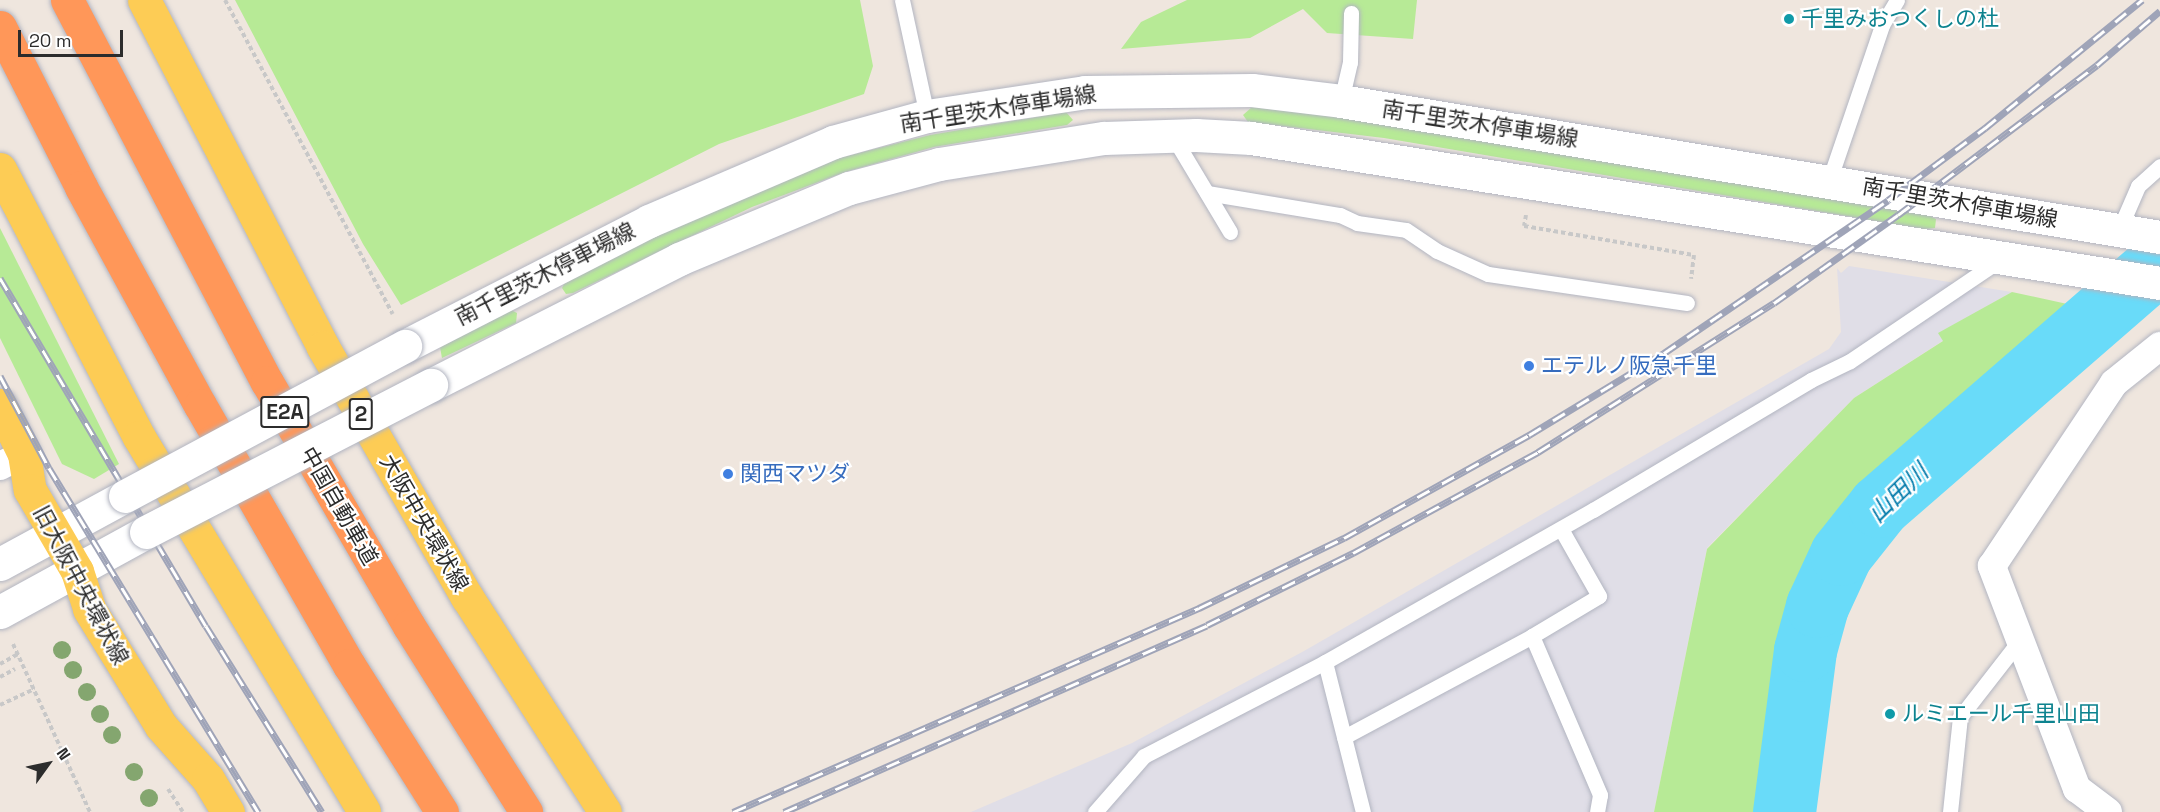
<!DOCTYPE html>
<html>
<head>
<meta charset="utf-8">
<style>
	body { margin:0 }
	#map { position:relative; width:2160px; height:812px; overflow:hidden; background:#efe6de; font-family:"Space Grotesk","Noto Sans JP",sans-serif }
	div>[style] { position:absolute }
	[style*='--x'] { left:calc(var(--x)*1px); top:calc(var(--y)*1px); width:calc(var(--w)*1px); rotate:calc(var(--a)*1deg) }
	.industrial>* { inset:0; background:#e0dee7 }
	.green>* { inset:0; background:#b7ea96 }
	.river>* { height:63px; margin:-31.5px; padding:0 31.5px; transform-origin:31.5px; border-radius:31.5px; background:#69dbf9 }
	.path>* { height:4px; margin-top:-2px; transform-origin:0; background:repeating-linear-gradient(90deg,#c8c8c8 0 4.5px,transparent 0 7.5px) }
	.roads { filter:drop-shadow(0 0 2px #b2b5c1) drop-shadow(0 0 2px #b2b5c1) }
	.service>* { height:15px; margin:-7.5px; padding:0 7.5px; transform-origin:7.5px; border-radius:7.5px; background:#fff }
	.minor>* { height:28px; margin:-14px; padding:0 14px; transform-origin:14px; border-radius:14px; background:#fff }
	.secondary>* { height:33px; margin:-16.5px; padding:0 16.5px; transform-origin:16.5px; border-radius:16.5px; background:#fff }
	.primary>* { height:33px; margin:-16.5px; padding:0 16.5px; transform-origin:16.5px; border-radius:16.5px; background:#fdcc55 }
	.motorway>* { height:33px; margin:-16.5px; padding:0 16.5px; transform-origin:16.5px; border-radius:16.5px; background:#ff9759 }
	.rail>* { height:7px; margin-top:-3.5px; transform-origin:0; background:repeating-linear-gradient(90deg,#fff 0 14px,#9fa4b8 0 28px); box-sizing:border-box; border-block:2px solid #9fa4b8 }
	.bridges { filter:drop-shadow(0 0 2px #b2b5c1) drop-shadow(0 0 2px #b2b5c1) }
	.secondary-bridge>* { height:33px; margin:-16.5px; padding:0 16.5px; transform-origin:16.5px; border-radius:16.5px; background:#fff }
	.trees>* { width:18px; height:18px; margin:-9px; border-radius:50%; background:#84a66f }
	.dots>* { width:16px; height:16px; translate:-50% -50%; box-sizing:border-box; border:3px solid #fff; border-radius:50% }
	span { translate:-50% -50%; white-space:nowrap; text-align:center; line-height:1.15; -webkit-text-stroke:4.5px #fff; paint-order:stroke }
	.shield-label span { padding:2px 4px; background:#fff; border:2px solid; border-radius:4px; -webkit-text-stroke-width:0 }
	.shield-label { font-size:21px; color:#2c2c2c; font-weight:700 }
	.culture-label { font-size:22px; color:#0d838f }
	.left { translate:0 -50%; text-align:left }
	.street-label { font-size:22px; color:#2c2c2c }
	.shop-label { font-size:22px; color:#366cbe }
	.water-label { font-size:24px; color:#027bab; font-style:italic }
	.north { position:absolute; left:18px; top:734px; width:60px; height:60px; -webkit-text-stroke:4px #fff; paint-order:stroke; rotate:57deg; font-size:16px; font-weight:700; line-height:24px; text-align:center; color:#2c2c2c }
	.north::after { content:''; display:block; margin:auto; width:21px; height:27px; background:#2c2c2c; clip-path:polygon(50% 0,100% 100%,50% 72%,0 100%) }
	.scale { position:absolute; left:18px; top:30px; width:105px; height:27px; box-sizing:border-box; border:3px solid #2c2c2c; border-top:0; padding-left:8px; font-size:18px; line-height:21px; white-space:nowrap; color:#2c2c2c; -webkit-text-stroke:4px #fff; paint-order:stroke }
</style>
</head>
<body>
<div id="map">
	<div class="industrial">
		<i style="clip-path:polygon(1849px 266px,2012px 292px,1939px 333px,1944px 340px,1854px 398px,1707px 548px,1654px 812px,971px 812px,1132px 743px,1304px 651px,1829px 349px,1841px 332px,1837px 268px,1841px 273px)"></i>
	</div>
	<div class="green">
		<i style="clip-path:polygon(235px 0,860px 0,873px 66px,864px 94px,719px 144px,401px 305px,363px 244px)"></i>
		<i style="clip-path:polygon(1187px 0,1417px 0,1413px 39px,1327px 33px,1303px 9px,1250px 38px,1121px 49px,1141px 22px)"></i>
		<i style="clip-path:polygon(1252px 107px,1388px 123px,1926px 214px,1936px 219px,1935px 228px,1924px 229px,1384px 138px,1248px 122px,1243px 115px)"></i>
		<i style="clip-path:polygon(1066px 112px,1073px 120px,1067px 125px,934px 147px,845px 172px,752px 207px,573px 293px,566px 294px,562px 288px,565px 282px,655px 235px,839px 158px,930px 135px)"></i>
		<i style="clip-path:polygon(0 228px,119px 464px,94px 479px,62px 464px,0 338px)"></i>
		<i style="clip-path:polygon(2012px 292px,2081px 307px,1868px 497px,1829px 545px,1804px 596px,1791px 641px,1766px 812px,1654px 812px,1707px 549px,1854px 398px,1943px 341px,1938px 333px)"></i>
		<i style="clip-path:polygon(509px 309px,517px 313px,516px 323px,442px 358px,440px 347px)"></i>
	</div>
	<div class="river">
		<i style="--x:1784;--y:812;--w:163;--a:-82.6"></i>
		<i style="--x:1805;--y:650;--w:46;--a:-74.7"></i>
		<i style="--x:1817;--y:606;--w:57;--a:-65.2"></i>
		<i style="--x:1841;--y:554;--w:61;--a:-51.6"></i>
		<i style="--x:1879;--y:506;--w:372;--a:-41"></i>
	</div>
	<div class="path">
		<i style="--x:225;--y:0;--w:356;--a:61.9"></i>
		<i style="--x:1526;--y:215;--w:11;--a:100"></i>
		<i style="--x:1524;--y:226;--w:172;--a:9.7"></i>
		<i style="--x:1694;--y:255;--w:24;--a:97"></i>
		<i style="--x:13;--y:644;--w:185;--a:65.4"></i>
		<i style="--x:0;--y:664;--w:21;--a:-29"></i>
		<i style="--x:0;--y:677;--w:17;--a:-28"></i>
		<i style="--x:0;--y:705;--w:38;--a:-25"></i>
		<i style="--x:168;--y:789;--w:27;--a:57"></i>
	</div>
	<div class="roads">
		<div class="service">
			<i style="--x:902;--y:0;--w:119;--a:77.8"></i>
			<i style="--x:1341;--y:101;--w:40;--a:-77"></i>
			<i style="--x:1350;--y:62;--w:49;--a:-88.8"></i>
			<i style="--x:1172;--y:135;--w:113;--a:59.1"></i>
			<i style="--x:1829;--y:181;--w:165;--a:-71.2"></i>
			<i style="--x:1882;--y:25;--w:29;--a:-59"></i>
			<i style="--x:1207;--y:193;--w:135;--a:9.4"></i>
			<i style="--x:1340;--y:215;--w:19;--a:25"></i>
			<i style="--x:1357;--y:223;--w:49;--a:8.1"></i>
			<i style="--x:1406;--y:230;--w:37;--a:34"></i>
			<i style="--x:1437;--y:251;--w:56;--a:24.3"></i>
			<i style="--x:1488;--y:274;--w:201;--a:8.3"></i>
			<i style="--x:2119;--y:230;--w:48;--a:-66.6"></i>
			<i style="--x:2138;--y:186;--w:30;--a:-42"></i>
			<i style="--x:1561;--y:529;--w:77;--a:60.4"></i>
			<i style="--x:1599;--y:596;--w:78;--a:149.2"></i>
			<i style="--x:1532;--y:636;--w:173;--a:66.8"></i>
			<i style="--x:1600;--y:795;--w:17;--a:100"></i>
			<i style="--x:1325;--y:662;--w:155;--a:75.8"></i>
			<i style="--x:1344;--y:737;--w:213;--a:-28.2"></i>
			<i style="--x:1095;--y:812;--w:74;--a:-48.8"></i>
			<i style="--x:1144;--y:756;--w:204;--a:-27.4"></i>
			<i style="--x:1325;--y:662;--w:308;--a:-29.6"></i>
			<i style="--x:1593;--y:510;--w:254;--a:-30.8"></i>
			<i style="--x:1811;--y:380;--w:43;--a:-26"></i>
			<i style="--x:1850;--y:361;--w:181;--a:-34"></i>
			<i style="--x:1950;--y:812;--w:96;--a:-84"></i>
			<i style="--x:1960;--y:717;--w:98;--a:-52.1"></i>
		</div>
		<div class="minor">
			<i style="--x:0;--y:466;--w:27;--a:-27"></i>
			<i style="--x:2108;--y:812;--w:39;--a:-143"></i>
			<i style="--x:2077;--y:789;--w:239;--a:-110.9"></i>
			<i style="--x:1992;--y:566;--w:220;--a:-56.3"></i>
			<i style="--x:2114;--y:383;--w:59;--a:-38.8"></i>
		</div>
		<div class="secondary">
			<i style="--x:405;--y:346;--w:274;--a:-27.1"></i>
			<i style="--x:649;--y:221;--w:200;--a:-23.2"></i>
			<i style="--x:833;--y:142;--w:98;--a:-15.5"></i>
			<i style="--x:927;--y:116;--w:160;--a:-8.6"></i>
			<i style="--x:1085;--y:92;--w:167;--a:-0.7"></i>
			<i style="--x:1252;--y:90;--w:90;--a:7"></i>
			<i style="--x:1341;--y:101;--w:830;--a:9.43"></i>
			<i style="--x:431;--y:385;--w:278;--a:-26.9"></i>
			<i style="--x:679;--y:259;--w:184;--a:-22.7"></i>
			<i style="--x:849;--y:188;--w:93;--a:-14.9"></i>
			<i style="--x:939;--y:164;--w:167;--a:-9"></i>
			<i style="--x:1104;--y:138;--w:92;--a:-1.9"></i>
			<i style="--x:1196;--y:135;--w:55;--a:3.1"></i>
			<i style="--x:1251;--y:138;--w:920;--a:9.06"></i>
			<i style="--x:0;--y:564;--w:142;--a:-28.5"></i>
			<i style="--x:0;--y:612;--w:166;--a:-28.7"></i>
		</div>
		<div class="primary">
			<i style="--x:144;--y:0;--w:390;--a:62.7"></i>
			<i style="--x:323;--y:347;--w:289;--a:60.1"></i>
			<i style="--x:467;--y:597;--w:255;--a:57.3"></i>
			<i style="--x:0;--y:169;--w:302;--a:62.6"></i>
			<i style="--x:139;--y:437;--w:437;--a:59"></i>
			<i style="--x:0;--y:405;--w:55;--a:63.9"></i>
			<i style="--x:24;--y:454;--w:36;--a:81"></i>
			<i style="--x:30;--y:490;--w:94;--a:59.9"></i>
			<i style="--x:77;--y:571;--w:40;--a:72"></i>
			<i style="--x:89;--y:609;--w:137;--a:58.4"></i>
			<i style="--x:161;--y:726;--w:71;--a:48.4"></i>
			<i style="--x:208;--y:779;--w:39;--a:59"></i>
		</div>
		<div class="motorway">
			<i style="--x:67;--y:0;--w:431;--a:62.4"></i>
			<i style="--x:267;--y:382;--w:282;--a:59.8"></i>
			<i style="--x:409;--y:626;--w:220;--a:57.8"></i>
			<i style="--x:0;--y:27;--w:179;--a:63.1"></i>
			<i style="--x:81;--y:187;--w:248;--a:61.4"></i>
			<i style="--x:200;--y:405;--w:300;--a:60.2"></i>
			<i style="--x:349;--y:665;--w:174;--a:57.7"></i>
		</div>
	</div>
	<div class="rail">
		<i style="--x:0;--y:278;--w:404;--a:59.4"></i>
		<i style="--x:206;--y:626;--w:219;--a:58.1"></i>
		<i style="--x:0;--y:376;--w:104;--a:62"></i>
		<i style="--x:49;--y:468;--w:403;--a:58.7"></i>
		<i style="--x:733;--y:812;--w:509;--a:-23.64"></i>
		<i style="--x:1199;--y:608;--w:161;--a:-25.8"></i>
		<i style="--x:1344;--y:538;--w:212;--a:-29.1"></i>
		<i style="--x:1529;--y:435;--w:158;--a:-31.3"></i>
		<i style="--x:1664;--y:353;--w:271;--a:-34.3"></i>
		<i style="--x:1888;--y:200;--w:121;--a:-36.6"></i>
		<i style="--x:1985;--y:128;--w:203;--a:-39.2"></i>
		<i style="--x:784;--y:812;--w:462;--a:-23.8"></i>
		<i style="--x:1207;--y:625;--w:163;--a:-26.3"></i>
		<i style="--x:1353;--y:553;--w:211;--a:-28.6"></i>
		<i style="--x:1538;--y:452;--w:279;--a:-32.3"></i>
		<i style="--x:1774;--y:303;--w:152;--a:-35.4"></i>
		<i style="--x:1898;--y:215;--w:249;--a:-37"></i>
		<i style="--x:2097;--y:65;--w:83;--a:-40.6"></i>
	</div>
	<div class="bridges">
		<div class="secondary-bridge">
			<i style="--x:125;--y:496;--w:318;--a:-28.2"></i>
			<i style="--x:146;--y:532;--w:321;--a:-27.3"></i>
		</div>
	</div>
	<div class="trees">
		<i style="left:62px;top:650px"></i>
		<i style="left:73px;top:670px"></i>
		<i style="left:87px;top:692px"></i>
		<i style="left:100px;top:714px"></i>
		<i style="left:112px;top:735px"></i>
		<i style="left:134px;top:772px"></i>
		<i style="left:149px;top:798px"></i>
	</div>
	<div class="dots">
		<i style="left:1789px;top:19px;background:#0f9aa8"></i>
		<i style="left:1529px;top:366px;background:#3f7fe0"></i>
		<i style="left:728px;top:474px;background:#3f7fe0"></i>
		<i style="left:1890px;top:714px;background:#0f9aa8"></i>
	</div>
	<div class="shield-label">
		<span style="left:285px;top:412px">E2A</span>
		<span style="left:361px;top:414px">2</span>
	</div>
	<div class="culture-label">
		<span class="left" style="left:1801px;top:19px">千里みおつくしの杜</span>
		<span class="left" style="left:1902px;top:714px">ルミエール千里山田</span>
	</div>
	<div class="street-label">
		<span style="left:998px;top:109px;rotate:-9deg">南千里茨木停車場線</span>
		<span style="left:1480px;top:124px;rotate:9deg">南千里茨木停車場線</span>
		<span style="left:1960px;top:203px;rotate:10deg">南千里茨木停車場線</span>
		<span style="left:545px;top:274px;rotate:-27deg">南千里茨木停車場線</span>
		<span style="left:339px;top:506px;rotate:60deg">中国自動車道</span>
		<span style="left:424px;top:523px;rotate:60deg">大阪中央環状線</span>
		<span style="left:81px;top:585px;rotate:62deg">旧大阪中央環状線</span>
	</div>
	<div class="shop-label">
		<span class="left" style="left:1541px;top:366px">エテルノ阪急千里</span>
		<span class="left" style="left:740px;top:474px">関西マツダ</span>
	</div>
	<div class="water-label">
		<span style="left:1898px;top:493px;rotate:-44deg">山田川</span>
	</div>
	<div class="north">N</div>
	<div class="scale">20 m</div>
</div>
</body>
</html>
